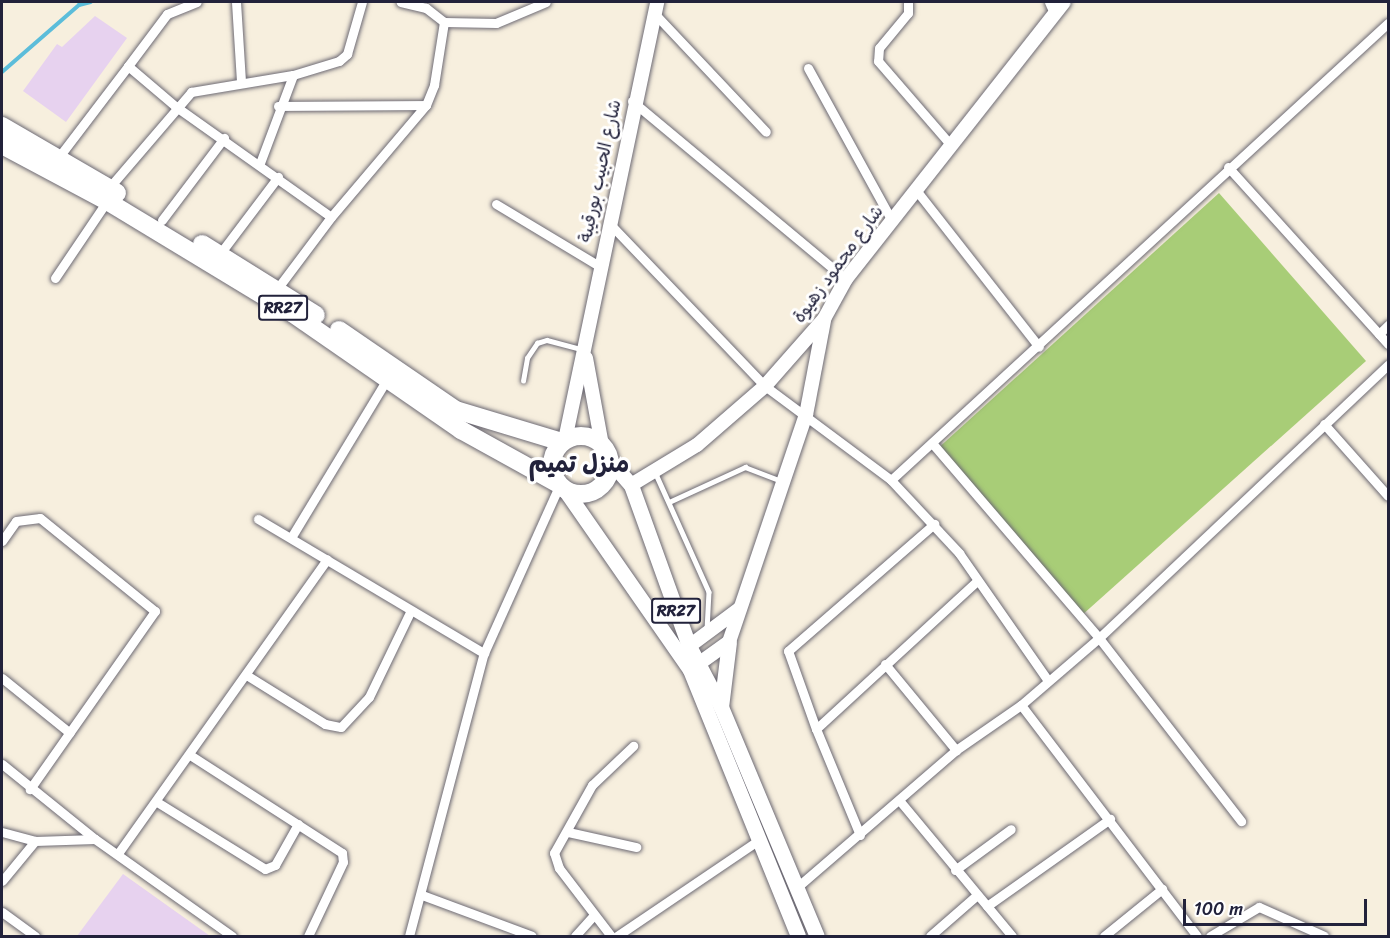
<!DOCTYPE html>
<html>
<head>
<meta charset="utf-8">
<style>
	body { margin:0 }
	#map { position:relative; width:1390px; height:938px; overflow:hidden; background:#f7efde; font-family:Sriracha,"Playpen Sans Arabic",sans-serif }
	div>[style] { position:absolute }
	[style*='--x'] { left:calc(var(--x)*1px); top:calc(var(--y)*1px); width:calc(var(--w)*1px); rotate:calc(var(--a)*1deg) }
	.built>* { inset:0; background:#e7d2ef }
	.green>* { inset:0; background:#a8cd77 }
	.stream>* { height:4px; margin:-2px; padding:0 2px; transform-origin:2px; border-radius:2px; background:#5cbdda }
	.roads { filter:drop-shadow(0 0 2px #6d6a74) drop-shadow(0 0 2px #6d6a74) }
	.lane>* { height:4.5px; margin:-2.25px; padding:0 2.25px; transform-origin:2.25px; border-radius:2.25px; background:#fff }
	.street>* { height:9px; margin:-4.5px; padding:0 4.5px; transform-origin:4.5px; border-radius:4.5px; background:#fff }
	.secondary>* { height:14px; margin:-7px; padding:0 7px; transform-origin:7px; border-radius:7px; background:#fff }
	.primary>* { height:15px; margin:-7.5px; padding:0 7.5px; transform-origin:7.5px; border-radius:7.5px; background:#fff }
	.highway>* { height:18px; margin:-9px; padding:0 9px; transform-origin:9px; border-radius:9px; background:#fff }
	.highway>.ring { margin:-9px; padding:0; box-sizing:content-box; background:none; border:18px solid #fff; border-radius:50% }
	span { translate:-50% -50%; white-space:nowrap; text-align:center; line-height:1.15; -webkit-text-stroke:6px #fff; paint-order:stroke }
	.shield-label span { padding:2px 4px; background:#fff; border:2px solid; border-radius:4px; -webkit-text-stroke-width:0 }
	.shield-label { font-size:16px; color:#22223b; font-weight:700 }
	.street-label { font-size:18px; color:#22223b }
	.district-label { font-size:24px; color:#22223b; font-weight:700 }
	.frame { position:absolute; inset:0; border:3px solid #22223b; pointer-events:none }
	.scale { position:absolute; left:1183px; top:899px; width:184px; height:27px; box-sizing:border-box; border:3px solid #22223b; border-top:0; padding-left:8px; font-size:18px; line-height:21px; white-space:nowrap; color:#22223b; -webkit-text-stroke:4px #fff; paint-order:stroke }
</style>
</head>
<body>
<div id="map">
	<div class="built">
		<i style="clip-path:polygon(95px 16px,127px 38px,66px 122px,23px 91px,57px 44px,62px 47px)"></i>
		<i style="clip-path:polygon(123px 874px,210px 936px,77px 936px)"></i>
	</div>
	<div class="green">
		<i style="clip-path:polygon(1219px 193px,1366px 361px,1081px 616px,935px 451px)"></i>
	</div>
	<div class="stream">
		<i style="--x:2;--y:72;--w:102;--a:-41"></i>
		<i style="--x:79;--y:5;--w:12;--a:-14"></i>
	</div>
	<div class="roads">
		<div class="lane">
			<i style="--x:523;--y:381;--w:23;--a:-80"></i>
			<i style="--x:527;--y:358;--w:18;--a:-56"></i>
			<i style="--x:537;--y:343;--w:10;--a:-17"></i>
			<i style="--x:547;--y:340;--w:35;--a:15"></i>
			<i style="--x:656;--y:474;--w:129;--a:65.8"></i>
			<i style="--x:709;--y:592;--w:36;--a:93"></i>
			<i style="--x:669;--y:502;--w:84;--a:-24.7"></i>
			<i style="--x:745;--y:467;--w:40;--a:21"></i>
		</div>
		<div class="street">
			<i style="--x:236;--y:2;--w:80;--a:86.4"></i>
			<i style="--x:908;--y:2;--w:11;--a:90"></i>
			<i style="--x:908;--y:13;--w:45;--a:129.6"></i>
			<i style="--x:879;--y:48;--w:13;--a:94"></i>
			<i style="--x:878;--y:61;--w:110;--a:49.1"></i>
			<i style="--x:1049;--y:2;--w:10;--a:66"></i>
			<i style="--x:654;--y:13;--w:163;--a:46.7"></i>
			<i style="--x:444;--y:22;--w:52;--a:1.1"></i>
			<i style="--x:496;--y:23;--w:54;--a:-22.8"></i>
			<i style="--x:128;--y:66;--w:65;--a:-53.1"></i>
			<i style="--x:167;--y:14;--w:32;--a:-22"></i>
			<i style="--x:808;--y:68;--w:175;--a:61.2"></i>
			<i style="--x:632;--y:101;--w:278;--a:39.8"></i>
			<i style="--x:278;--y:106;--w:148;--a:-0.4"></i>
			<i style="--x:58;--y:158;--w:116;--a:-52.7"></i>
			<i style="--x:128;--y:66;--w:62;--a:40.4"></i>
			<i style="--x:175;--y:106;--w:191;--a:35.4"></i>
			<i style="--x:331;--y:217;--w:147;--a:-49.7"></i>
			<i style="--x:426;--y:105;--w:22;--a:-68"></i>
			<i style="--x:434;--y:85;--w:64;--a:-81"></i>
			<i style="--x:444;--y:22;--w:23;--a:-142"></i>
			<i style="--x:426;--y:8;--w:26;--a:-167"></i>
			<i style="--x:260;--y:163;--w:94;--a:-69.4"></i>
			<i style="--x:1228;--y:167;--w:239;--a:47.9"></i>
			<i style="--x:108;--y:189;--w:128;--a:-49.4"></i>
			<i style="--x:191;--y:92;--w:103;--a:-9.5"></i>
			<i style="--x:293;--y:75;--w:48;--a:-16.9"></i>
			<i style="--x:339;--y:61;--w:11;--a:-41"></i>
			<i style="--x:347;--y:54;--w:54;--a:-73.9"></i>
			<i style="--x:916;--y:190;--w:199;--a:51.9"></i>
			<i style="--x:496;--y:204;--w:120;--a:31"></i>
			<i style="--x:162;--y:220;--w:103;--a:-52.9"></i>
			<i style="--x:609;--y:223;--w:226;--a:46.3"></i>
			<i style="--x:765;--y:386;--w:157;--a:36.7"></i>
			<i style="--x:891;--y:480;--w:100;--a:47"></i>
			<i style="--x:959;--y:553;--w:154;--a:55.1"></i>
			<i style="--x:219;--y:255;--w:98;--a:-52.9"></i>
			<i style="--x:55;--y:278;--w:93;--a:-56"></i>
			<i style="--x:277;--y:289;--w:90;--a:-53.1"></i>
			<i style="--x:1379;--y:334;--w:13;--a:-45"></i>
			<i style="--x:1324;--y:424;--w:96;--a:48.4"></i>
			<i style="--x:932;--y:443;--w:257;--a:49.4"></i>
			<i style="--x:1099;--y:638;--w:232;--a:52.2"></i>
			<i style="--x:891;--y:480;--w:675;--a:-42.6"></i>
			<i style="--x:258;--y:519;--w:263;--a:30.7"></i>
			<i style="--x:292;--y:536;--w:184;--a:-58.8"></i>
			<i style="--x:2;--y:541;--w:24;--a:-55"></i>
			<i style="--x:16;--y:521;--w:24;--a:-7"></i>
			<i style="--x:40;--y:518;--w:148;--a:39"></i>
			<i style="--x:155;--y:611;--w:218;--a:125.1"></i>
			<i style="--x:885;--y:664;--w:112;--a:50.5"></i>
			<i style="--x:248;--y:676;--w:91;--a:31.9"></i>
			<i style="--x:325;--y:724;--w:16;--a:11"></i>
			<i style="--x:341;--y:727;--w:41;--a:-47"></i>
			<i style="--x:369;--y:697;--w:94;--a:-64.2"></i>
			<i style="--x:2;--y:678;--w:87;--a:39"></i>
			<i style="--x:1021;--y:705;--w:290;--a:52.7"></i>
			<i style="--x:816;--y:729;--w:83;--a:-109.7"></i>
			<i style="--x:788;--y:651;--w:194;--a:-41"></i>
			<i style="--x:190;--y:755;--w:181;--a:32.8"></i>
			<i style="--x:342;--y:853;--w:9;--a:84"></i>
			<i style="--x:343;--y:862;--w:82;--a:115.3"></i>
			<i style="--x:2;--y:764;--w:119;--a:38.9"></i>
			<i style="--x:95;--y:839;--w:168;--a:35.3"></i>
			<i style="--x:899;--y:800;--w:177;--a:50.3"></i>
			<i style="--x:157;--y:802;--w:127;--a:31.8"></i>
			<i style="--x:265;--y:869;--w:11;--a:-22"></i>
			<i style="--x:275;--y:865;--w:47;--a:-60.7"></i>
			<i style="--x:2;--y:832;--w:34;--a:15"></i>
			<i style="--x:35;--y:841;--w:60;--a:-1.9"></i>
			<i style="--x:568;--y:832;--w:70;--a:12.4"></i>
			<i style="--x:860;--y:835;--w:115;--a:-112.5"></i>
			<i style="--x:816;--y:729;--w:219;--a:-42.6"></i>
			<i style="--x:119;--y:852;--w:359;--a:-54.6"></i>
			<i style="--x:955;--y:870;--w:69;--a:-36.2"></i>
			<i style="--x:2;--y:881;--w:52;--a:-50.5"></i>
			<i style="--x:795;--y:889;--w:213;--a:-40.8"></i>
			<i style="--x:956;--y:750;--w:79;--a:-34.7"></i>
			<i style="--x:1021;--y:705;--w:103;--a:-40.7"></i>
			<i style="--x:1099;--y:638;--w:398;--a:-43.4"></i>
			<i style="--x:422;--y:895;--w:117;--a:20.4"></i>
			<i style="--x:987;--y:906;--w:151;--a:-35.3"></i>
			<i style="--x:2;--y:912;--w:41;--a:36"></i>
			<i style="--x:409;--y:936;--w:293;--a:-75.2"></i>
			<i style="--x:484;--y:653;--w:183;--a:-65.8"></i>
			<i style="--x:575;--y:936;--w:28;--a:-48"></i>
			<i style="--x:611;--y:936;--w:86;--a:-127.4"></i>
			<i style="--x:559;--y:868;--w:16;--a:-108"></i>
			<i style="--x:554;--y:853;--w:78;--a:-60.8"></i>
			<i style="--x:592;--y:785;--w:57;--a:-43.6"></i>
			<i style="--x:617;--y:936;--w:171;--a:-34.1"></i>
			<i style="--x:930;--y:936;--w:62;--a:-41.1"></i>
			<i style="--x:1104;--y:936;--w:75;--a:-39"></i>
			<i style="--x:1210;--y:936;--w:57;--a:-30.6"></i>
			<i style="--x:1259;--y:907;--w:71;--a:24"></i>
		</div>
		<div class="secondary">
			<i style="--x:586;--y:358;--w:88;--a:79.6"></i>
			<i style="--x:565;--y:440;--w:448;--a:-78.1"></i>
			<i style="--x:631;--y:485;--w:77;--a:-31.2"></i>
			<i style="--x:697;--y:445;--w:90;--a:-40.9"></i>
			<i style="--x:765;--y:386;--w:89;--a:-48.6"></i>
			<i style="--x:824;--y:319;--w:46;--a:-61.2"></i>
			<i style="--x:846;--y:279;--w:352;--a:-51.8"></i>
			<i style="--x:680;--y:653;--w:74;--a:-36.7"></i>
			<i style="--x:690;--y:670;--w:48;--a:-35.7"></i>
			<i style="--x:729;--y:642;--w:240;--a:-71.3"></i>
			<i style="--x:806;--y:415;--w:96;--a:-79.2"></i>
		</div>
		<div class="primary">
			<i style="--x:610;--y:461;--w:32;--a:49"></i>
			<i style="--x:631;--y:485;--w:171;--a:70.2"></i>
			<i style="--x:689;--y:646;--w:69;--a:62.3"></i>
			<i style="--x:721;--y:707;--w:248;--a:67.3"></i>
			<i style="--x:565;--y:490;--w:219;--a:55.2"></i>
			<i style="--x:690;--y:670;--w:287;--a:67.9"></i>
			<i style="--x:721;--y:707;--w:65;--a:-83"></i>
		</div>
		<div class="highway">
			<i style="--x:2;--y:126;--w:133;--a:30.2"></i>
			<i style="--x:2;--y:145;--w:119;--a:28.1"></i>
			<i style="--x:107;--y:201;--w:216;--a:31.2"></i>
			<i style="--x:292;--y:313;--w:206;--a:34.7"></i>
			<i style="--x:461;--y:430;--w:110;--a:28.9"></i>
			<i style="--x:202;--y:244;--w:134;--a:31.9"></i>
			<i style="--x:339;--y:330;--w:142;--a:34.4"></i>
			<i style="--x:456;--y:410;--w:111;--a:16.8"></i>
			<i class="ring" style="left:552px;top:436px;width:40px;height:40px"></i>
		</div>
	</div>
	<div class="shield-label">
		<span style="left:283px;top:308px">RR27</span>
		<span style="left:676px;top:611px">RR27</span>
	</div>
	<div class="street-label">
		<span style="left:600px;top:171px;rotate:-78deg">شارع الحبيب بورقيبة</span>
		<span style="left:838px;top:264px;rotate:-54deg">شارع محمود زهيوة</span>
	</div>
	<div class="district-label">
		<span style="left:579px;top:465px">منزل تميم</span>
	</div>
	<div class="frame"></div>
	<div class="scale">100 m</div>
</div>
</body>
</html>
